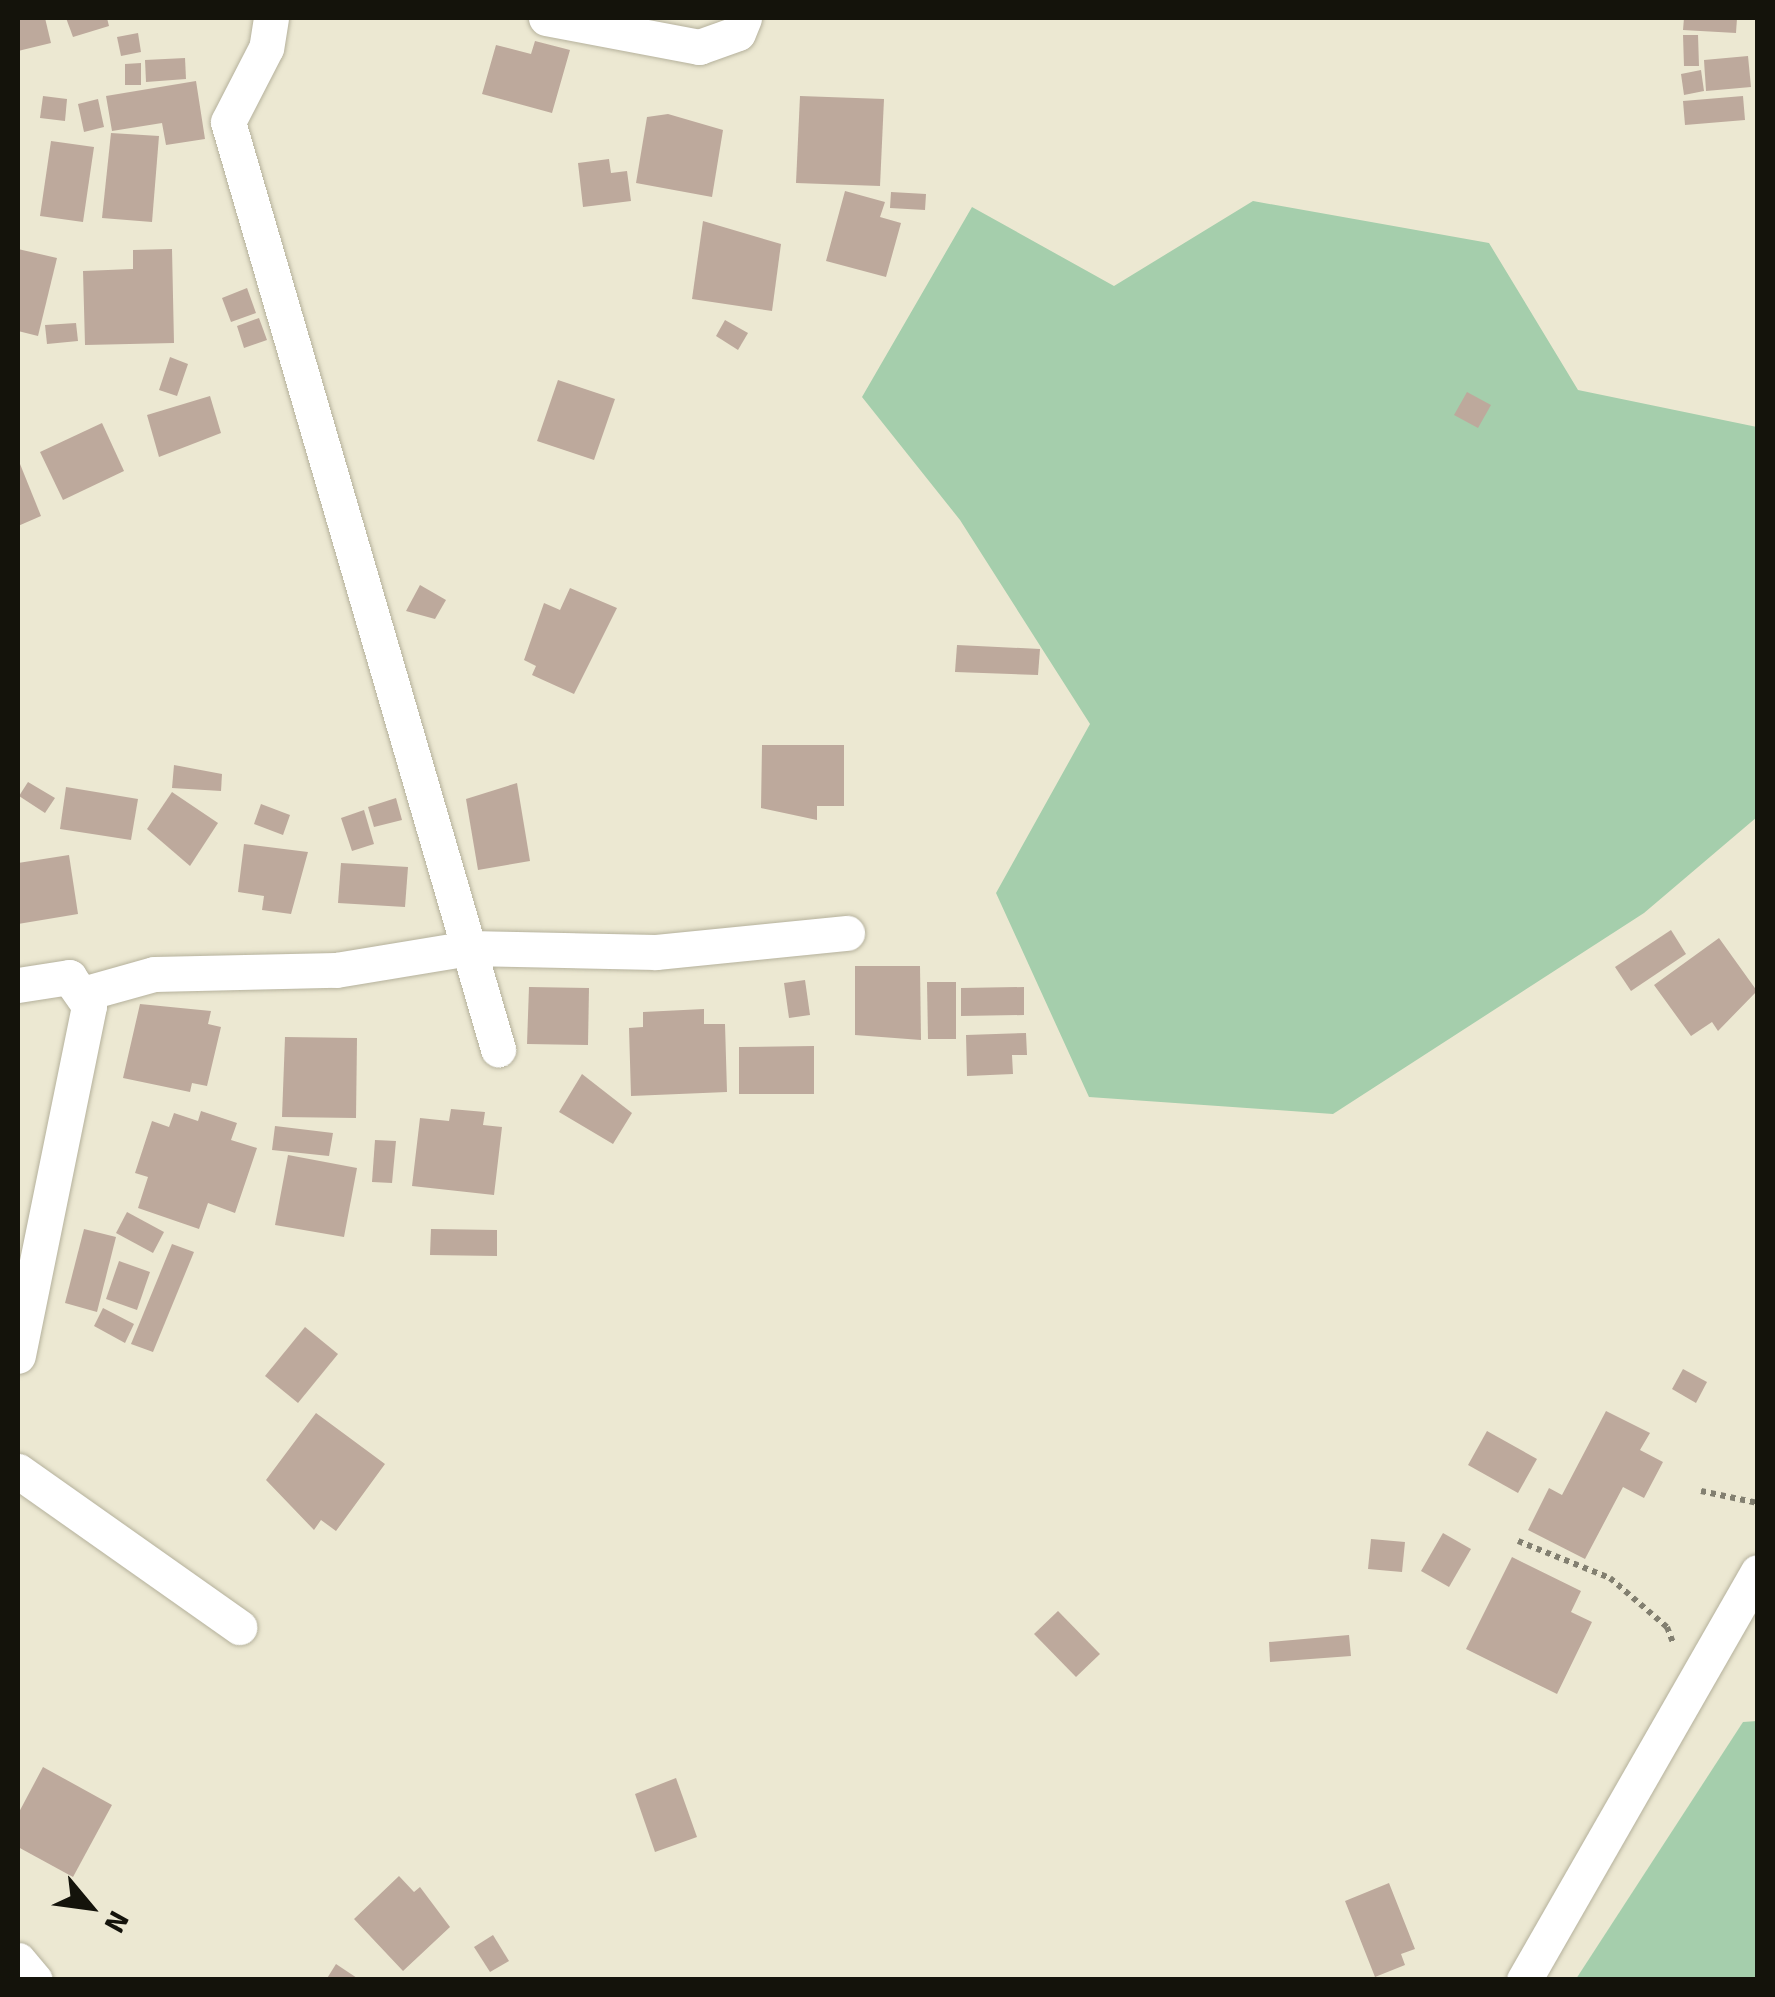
<!DOCTYPE html>
<html>
<head>
<meta charset="utf-8">
<style>
	body { margin:0 }
	#map { position:relative; width:1775px; height:1997px; overflow:hidden; background:#ece8d2; font-family:Signika,sans-serif }
	div>[style] { position:absolute }
	[style*='--x'] { left:calc(var(--x)*1px); top:calc(var(--y)*1px); width:calc(var(--w)*1px); rotate:calc(var(--a)*1deg) }
	.green>* { inset:0; background:#a5ceac }
	.building>* { inset:0; background:#bda99c }
	.path>* { height:6px; margin-top:-3px; transform-origin:0; background:repeating-linear-gradient(90deg,#827f70 0 5px,transparent 0 10px) }
	.roads { filter:drop-shadow(0 0 2px #b5b19c) drop-shadow(0 0 2px #b5b19c) }
	.street>* { height:35px; margin:-17.5px; padding:0 17.5px; transform-origin:17.5px; border-radius:17.5px; background:#fff }
	span { translate:-50% -50%; white-space:nowrap; text-align:center; line-height:1.15; -webkit-text-stroke:8px #ece8d2; paint-order:stroke }
	.frame { position:absolute; inset:0; border:20px solid #14130b; pointer-events:none }
	.north { position:absolute; left:40px; top:1857px; width:100px; height:100px; -webkit-text-stroke:8px #ece8d2; paint-order:stroke; rotate:119deg; font-size:28px; font-weight:700; line-height:40px; text-align:center; color:#14130b }
	.north::after { content:''; display:block; margin:auto; width:35px; height:45px; background:#14130b; clip-path:polygon(50% 0,100% 100%,50% 72%,0 100%) }
</style>
</head>
<body>
<div id="map">
	<div class="green">
		<i style="clip-path:polygon(1253px 201px,1489px 243px,1578px 390px,1757px 427px,1757px 817px,1644px 913px,1333px 1114px,1089px 1097px,996px 893px,1090px 724px,960px 520px,862px 397px,972px 207px,1114px 286px)"></i>
		<i style="clip-path:polygon(1757px 1721px,1757px 1979px,1576px 1979px,1743px 1722px)"></i>
	</div>
	<div class="building">
		<i style="clip-path:polygon(18px 18px,45px 18px,51px 43px,18px 51px)"></i>
		<i style="clip-path:polygon(66px 18px,107px 18px,109px 26px,73px 37px)"></i>
		<i style="clip-path:polygon(1684px 18px,1737px 18px,1736px 33px,1683px 30px)"></i>
		<i style="clip-path:polygon(138px 33px,141px 52px,121px 56px,117px 37px)"></i>
		<i style="clip-path:polygon(1683px 35px,1698px 35px,1699px 66px,1684px 66px)"></i>
		<i style="clip-path:polygon(535px 41px,570px 50px,552px 113px,482px 94px,496px 45px,531px 54px)"></i>
		<i style="clip-path:polygon(1748px 56px,1751px 87px,1706px 91px,1704px 60px)"></i>
		<i style="clip-path:polygon(185px 58px,186px 79px,146px 82px,145px 60px)"></i>
		<i style="clip-path:polygon(141px 63px,141px 85px,125px 85px,125px 64px)"></i>
		<i style="clip-path:polygon(1701px 70px,1704px 91px,1684px 95px,1681px 74px)"></i>
		<i style="clip-path:polygon(196px 81px,205px 139px,166px 145px,162px 123px,112px 131px,106px 96px)"></i>
		<i style="clip-path:polygon(43px 96px,67px 99px,65px 121px,40px 118px)"></i>
		<i style="clip-path:polygon(800px 96px,884px 99px,880px 186px,796px 183px)"></i>
		<i style="clip-path:polygon(1743px 96px,1745px 120px,1685px 125px,1683px 101px)"></i>
		<i style="clip-path:polygon(98px 99px,104px 127px,84px 132px,78px 104px)"></i>
		<i style="clip-path:polygon(668px 114px,723px 130px,712px 197px,636px 183px,647px 117px)"></i>
		<i style="clip-path:polygon(111px 133px,159px 136px,152px 222px,102px 218px)"></i>
		<i style="clip-path:polygon(51px 141px,94px 147px,83px 222px,40px 216px)"></i>
		<i style="clip-path:polygon(609px 159px,611px 173px,627px 171px,631px 201px,583px 207px,578px 163px)"></i>
		<i style="clip-path:polygon(845px 191px,885px 202px,880px 217px,901px 223px,886px 277px,826px 261px)"></i>
		<i style="clip-path:polygon(891px 192px,926px 194px,925px 210px,890px 208px)"></i>
		<i style="clip-path:polygon(703px 221px,781px 244px,772px 311px,692px 299px)"></i>
		<i style="clip-path:polygon(18px 249px,57px 258px,38px 336px,18px 331px)"></i>
		<i style="clip-path:polygon(172px 249px,174px 343px,85px 345px,83px 271px,133px 269px,133px 250px)"></i>
		<i style="clip-path:polygon(247px 288px,256px 313px,231px 322px,222px 298px)"></i>
		<i style="clip-path:polygon(259px 318px,267px 340px,244px 348px,237px 326px)"></i>
		<i style="clip-path:polygon(725px 320px,748px 333px,738px 350px,716px 336px)"></i>
		<i style="clip-path:polygon(76px 323px,78px 341px,47px 344px,45px 325px)"></i>
		<i style="clip-path:polygon(170px 357px,188px 364px,177px 396px,159px 390px)"></i>
		<i style="clip-path:polygon(558px 380px,615px 399px,594px 460px,537px 441px)"></i>
		<i style="clip-path:polygon(1467px 392px,1491px 405px,1478px 428px,1454px 415px)"></i>
		<i style="clip-path:polygon(210px 396px,221px 433px,159px 457px,147px 415px)"></i>
		<i style="clip-path:polygon(102px 423px,124px 471px,63px 500px,40px 452px)"></i>
		<i style="clip-path:polygon(18px 459px,41px 516px,18px 526px)"></i>
		<i style="clip-path:polygon(420px 585px,446px 600px,435px 619px,406px 611px)"></i>
		<i style="clip-path:polygon(570px 588px,617px 608px,574px 694px,532px 675px,536px 666px,524px 660px,544px 603px,560px 610px)"></i>
		<i style="clip-path:polygon(957px 645px,1040px 649px,1038px 675px,955px 672px)"></i>
		<i style="clip-path:polygon(762px 745px,844px 745px,844px 806px,817px 806px,817px 820px,761px 808px)"></i>
		<i style="clip-path:polygon(174px 765px,222px 774px,221px 791px,172px 788px)"></i>
		<i style="clip-path:polygon(28px 782px,55px 798px,45px 813px,19px 796px)"></i>
		<i style="clip-path:polygon(517px 783px,530px 861px,478px 870px,466px 799px)"></i>
		<i style="clip-path:polygon(66px 787px,138px 799px,131px 840px,60px 829px)"></i>
		<i style="clip-path:polygon(172px 792px,218px 823px,190px 866px,147px 829px)"></i>
		<i style="clip-path:polygon(396px 798px,402px 820px,374px 827px,368px 807px)"></i>
		<i style="clip-path:polygon(261px 804px,290px 815px,283px 835px,254px 824px)"></i>
		<i style="clip-path:polygon(364px 810px,374px 844px,352px 851px,341px 818px)"></i>
		<i style="clip-path:polygon(244px 844px,308px 852px,291px 914px,262px 910px,264px 896px,238px 892px)"></i>
		<i style="clip-path:polygon(69px 855px,78px 914px,18px 924px,18px 863px)"></i>
		<i style="clip-path:polygon(341px 863px,408px 867px,405px 907px,338px 903px)"></i>
		<i style="clip-path:polygon(1671px 930px,1686px 954px,1631px 991px,1615px 967px)"></i>
		<i style="clip-path:polygon(1719px 938px,1757px 991px,1718px 1031px,1712px 1022px,1691px 1036px,1654px 985px)"></i>
		<i style="clip-path:polygon(855px 966px,920px 966px,921px 1040px,855px 1035px)"></i>
		<i style="clip-path:polygon(805px 980px,810px 1015px,789px 1018px,784px 983px)"></i>
		<i style="clip-path:polygon(927px 982px,956px 982px,956px 1039px,928px 1039px)"></i>
		<i style="clip-path:polygon(529px 987px,589px 988px,588px 1045px,527px 1044px)"></i>
		<i style="clip-path:polygon(1024px 987px,1024px 1015px,961px 1016px,961px 988px)"></i>
		<i style="clip-path:polygon(140px 1004px,211px 1011px,208px 1024px,221px 1027px,207px 1086px,192px 1083px,190px 1092px,123px 1078px)"></i>
		<i style="clip-path:polygon(704px 1009px,704px 1024px,725px 1024px,727px 1092px,631px 1096px,629px 1028px,643px 1027px,643px 1012px)"></i>
		<i style="clip-path:polygon(1026px 1033px,1027px 1055px,1012px 1055px,1013px 1074px,967px 1076px,966px 1035px)"></i>
		<i style="clip-path:polygon(285px 1037px,357px 1038px,356px 1118px,282px 1117px)"></i>
		<i style="clip-path:polygon(814px 1046px,814px 1094px,739px 1094px,739px 1047px)"></i>
		<i style="clip-path:polygon(582px 1074px,632px 1113px,613px 1144px,559px 1112px)"></i>
		<i style="clip-path:polygon(451px 1109px,485px 1112px,483px 1125px,502px 1127px,494px 1195px,412px 1186px,420px 1118px,449px 1121px)"></i>
		<i style="clip-path:polygon(201px 1111px,237px 1123px,231px 1140px,257px 1148px,235px 1213px,208px 1203px,199px 1229px,138px 1208px,148px 1177px,135px 1173px,152px 1121px,169px 1127px,174px 1113px,198px 1121px)"></i>
		<i style="clip-path:polygon(275px 1126px,333px 1133px,329px 1156px,272px 1150px)"></i>
		<i style="clip-path:polygon(375px 1140px,396px 1141px,392px 1183px,372px 1182px)"></i>
		<i style="clip-path:polygon(288px 1155px,357px 1168px,344px 1237px,275px 1225px)"></i>
		<i style="clip-path:polygon(127px 1212px,164px 1232px,153px 1253px,116px 1233px)"></i>
		<i style="clip-path:polygon(84px 1229px,116px 1237px,97px 1312px,65px 1303px)"></i>
		<i style="clip-path:polygon(431px 1229px,497px 1230px,497px 1256px,430px 1255px)"></i>
		<i style="clip-path:polygon(172px 1244px,194px 1252px,153px 1352px,131px 1344px)"></i>
		<i style="clip-path:polygon(119px 1261px,150px 1272px,137px 1310px,106px 1299px)"></i>
		<i style="clip-path:polygon(103px 1308px,134px 1324px,125px 1343px,94px 1326px)"></i>
		<i style="clip-path:polygon(305px 1327px,338px 1354px,298px 1403px,265px 1376px)"></i>
		<i style="clip-path:polygon(1683px 1369px,1707px 1382px,1696px 1403px,1672px 1389px)"></i>
		<i style="clip-path:polygon(1606px 1411px,1650px 1433px,1640px 1450px,1663px 1462px,1644px 1498px,1623px 1487px,1585px 1559px,1528px 1530px,1549px 1488px,1562px 1495px)"></i>
		<i style="clip-path:polygon(316px 1413px,385px 1464px,336px 1531px,321px 1520px,314px 1530px,266px 1480px)"></i>
		<i style="clip-path:polygon(1487px 1431px,1537px 1459px,1518px 1493px,1468px 1465px)"></i>
		<i style="clip-path:polygon(1443px 1533px,1471px 1549px,1449px 1587px,1421px 1571px)"></i>
		<i style="clip-path:polygon(1371px 1539px,1405px 1542px,1402px 1572px,1368px 1569px)"></i>
		<i style="clip-path:polygon(1512px 1557px,1581px 1591px,1571px 1612px,1592px 1622px,1557px 1694px,1466px 1649px)"></i>
		<i style="clip-path:polygon(1058px 1611px,1100px 1654px,1076px 1677px,1034px 1634px)"></i>
		<i style="clip-path:polygon(1349px 1635px,1351px 1656px,1270px 1662px,1269px 1642px)"></i>
		<i style="clip-path:polygon(43px 1767px,112px 1805px,73px 1877px,18px 1847px,18px 1814px)"></i>
		<i style="clip-path:polygon(676px 1778px,697px 1837px,655px 1852px,635px 1794px)"></i>
		<i style="clip-path:polygon(399px 1876px,414px 1892px,420px 1887px,450px 1927px,403px 1971px,354px 1919px)"></i>
		<i style="clip-path:polygon(1389px 1883px,1415px 1949px,1401px 1954px,1405px 1965px,1375px 1977px,1345px 1901px)"></i>
		<i style="clip-path:polygon(493px 1935px,509px 1961px,490px 1972px,474px 1947px)"></i>
		<i style="clip-path:polygon(336px 1964px,360px 1980px,326px 1980px)"></i>
	</div>
	<div class="path">
		<i style="--x:1701;--y:1491;--w:58;--a:11.9"></i>
		<i style="--x:1518;--y:1541;--w:99;--a:21.9"></i>
		<i style="--x:1610;--y:1578;--w:75;--a:40.7"></i>
		<i style="--x:1667;--y:1627;--w:19;--a:69"></i>
	</div>
	<div class="roads">
		<div class="street">
			<i style="--x:271;--y:18;--w:30;--a:99"></i>
			<i style="--x:266;--y:48;--w:83;--a:117.2"></i>
			<i style="--x:228;--y:122;--w:966;--a:73.76"></i>
			<i style="--x:546;--y:18;--w:156;--a:10.7"></i>
			<i style="--x:699;--y:47;--w:41;--a:-19.7"></i>
			<i style="--x:738;--y:33;--w:16;--a:-68"></i>
			<i style="--x:18;--y:985;--w:52;--a:-8.9"></i>
			<i style="--x:69;--y:977;--w:35;--a:55"></i>
			<i style="--x:89;--y:1006;--w:357;--a:101.5"></i>
			<i style="--x:86;--y:993;--w:71;--a:-15.6"></i>
			<i style="--x:154;--y:974;--w:182;--a:-1.3"></i>
			<i style="--x:336;--y:970;--w:135;--a:-9.4"></i>
			<i style="--x:469;--y:948;--w:187;--a:1.2"></i>
			<i style="--x:656;--y:952;--w:192;--a:-5.7"></i>
			<i style="--x:18;--y:1471;--w:271;--a:35.2"></i>
			<i style="--x:18;--y:1960;--w:26;--a:50"></i>
			<i style="--x:1524;--y:1980;--w:470;--a:-60.2"></i>
		</div>
	</div>
	<div class="frame"></div>
	<div class="north">N</div>
</div>
</body>
</html>
